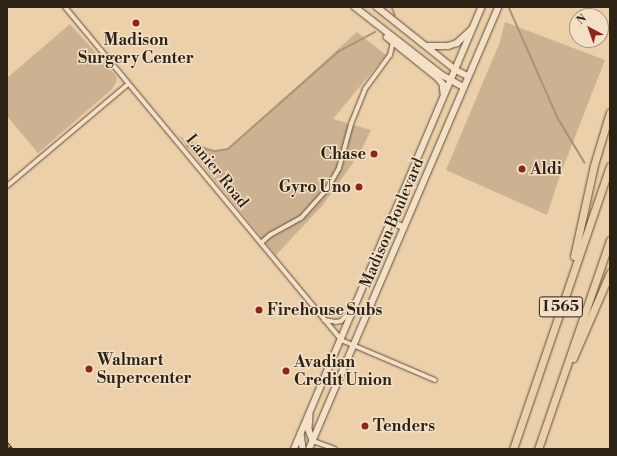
<!DOCTYPE html>
<html>
<head>
<meta charset="utf-8">
<style>
	body { margin:0 }
	#map { position:relative; width:617px; height:456px; overflow:hidden; background:#ecd0a9; font-family:"Libre Bodoni",serif }
	div>[style] { position:absolute }
	[style*='--x'] { left:calc(var(--x)*1px); top:calc(var(--y)*1px); width:calc(var(--w)*1px); rotate:calc(var(--a)*1deg) }
	.green>* { inset:0; background:#ccb290 }
	.stream>* { height:1.5px; margin:-0.75px; padding:0 0.75px; transform-origin:0.75px; border-radius:0.75px; background:#ab9577 }
	.roads { filter:drop-shadow(0 0 1px #5d4e3b) drop-shadow(0 0 1px #5d4e3b) }
	.minor>* { height:4px; margin:-2px; padding:0 2px; transform-origin:2px; border-radius:2px; background:#f3e0c7 }
	.secondary>* { height:5.5px; margin:-2.75px; padding:0 2.75px; transform-origin:2.75px; border-radius:2.75px; background:#f3e0c7 }
	.motorway>* { height:7px; margin:-3.5px; padding:0 3.5px; transform-origin:3.5px; border-radius:3.5px; background:#ecd0a9 }
	.rail>* { height:3px; margin-top:-1.5px; transform-origin:0; background:repeating-linear-gradient(90deg,#f3e0c7 0 4.5px,#2d2216 0 9px); box-sizing:border-box; border-block:1px solid #2d2216 }
	.dots>* { width:11px; height:11px; translate:-50% -50%; box-sizing:border-box; border:2px solid #f3e0c7; border-radius:50% }
	span { translate:-50% -50%; white-space:nowrap; text-align:center; line-height:1.15; -webkit-text-stroke:3px #f3e0c7; paint-order:stroke }
	.shield-label span { padding:1px 3px; background:#f3e0c7; border:1px solid; border-radius:3px; -webkit-text-stroke-width:0 }
	.shield-label { font-size:15px; color:#2d2216; font-weight:700 }
	.poi-label { font-size:16px; color:#2d2216; font-weight:700 }
	.right { translate:-100% -50%; text-align:right }
	.left { translate:0 -50%; text-align:left }
	.street-label { font-size:16px; color:#2d2216 }
	.frame { position:absolute; inset:0; border:8px solid #2d2216; pointer-events:none }
	.north { position:absolute; left:569px; top:8px; width:40px; height:40px; box-sizing:border-box; background:#f3e0c7; border:1px solid #a49480; border-radius:50%; rotate:319deg; font-size:11px; font-weight:700; line-height:16px; text-align:center; color:#2d2216 }
	.north::after { content:''; display:block; margin:auto; width:14px; height:18px; background:#8f2418; clip-path:polygon(50% 0,100% 100%,50% 72%,0 100%) }
</style>
</head>
<body>
<div id="map">
	<div class="green">
		<i style="clip-path:polygon(505px 22px,605px 60px,559px 178px,547px 215px,446px 170px,500px 42px)"></i>
		<i style="clip-path:polygon(70px 24px,116px 76px,117px 81px,112px 89px,38px 153px,7px 116px,7px 78px)"></i>
		<i style="clip-path:polygon(357px 32px,386px 55px,333px 119px,371px 130px,360px 153px,322px 206px,276px 255px,179px 136px,216px 151px,228px 149px)"></i>
	</div>
	<div class="stream">
		<i style="--x:392;--y:7;--w:9;--a:69"></i>
		<i style="--x:509;--y:7;--w:121;--a:66.2"></i>
		<i style="--x:558;--y:118;--w:52;--a:59"></i>
		<i style="--x:187;--y:146;--w:29;--a:10"></i>
		<i style="--x:216;--y:151;--w:12;--a:-9"></i>
		<i style="--x:228;--y:149;--w:147;--a:-41.4"></i>
		<i style="--x:338;--y:52;--w:42;--a:-28.4"></i>
	</div>
	<div class="roads">
		<div class="minor">
			<i style="--x:65;--y:7;--w:433;--a:50.3"></i>
			<i style="--x:341;--y:340;--w:102;--a:23.1"></i>
			<i style="--x:7;--y:186;--w:158;--a:-40.1"></i>
			<i style="--x:261;--y:243;--w:12;--a:-42"></i>
			<i style="--x:270;--y:235;--w:35;--a:-29"></i>
			<i style="--x:301;--y:218;--w:39;--a:-48"></i>
			<i style="--x:327;--y:189;--w:24;--a:-60"></i>
			<i style="--x:339;--y:168;--w:46;--a:-74.7"></i>
			<i style="--x:351;--y:124;--w:38;--a:-68"></i>
			<i style="--x:365;--y:89;--w:42;--a:-53.7"></i>
			<i style="--x:390;--y:55;--w:13;--a:-77"></i>
			<i style="--x:324;--y:320;--w:12;--a:9"></i>
			<i style="--x:336;--y:322;--w:5;--a:-11"></i>
			<i style="--x:341;--y:321;--w:16;--a:-45"></i>
			<i style="--x:313;--y:441;--w:23;--a:20"></i>
		</div>
		<div class="secondary">
			<i style="--x:355;--y:7;--w:110;--a:38"></i>
			<i style="--x:442;--y:75;--w:25;--a:29"></i>
			<i style="--x:377;--y:7;--w:101;--a:38.6"></i>
			<i style="--x:456;--y:70;--w:13;--a:27"></i>
			<i style="--x:387;--y:37;--w:65;--a:38.8"></i>
			<i style="--x:438;--y:78;--w:8;--a:50"></i>
			<i style="--x:443;--y:84;--w:10;--a:84"></i>
			<i style="--x:427;--y:46;--w:21;--a:0"></i>
			<i style="--x:448;--y:46;--w:9;--a:-18"></i>
			<i style="--x:457;--y:43;--w:19;--a:-43"></i>
			<i style="--x:391;--y:222;--w:14;--a:21"></i>
			<i style="--x:310;--y:415;--w:15;--a:94"></i>
			<i style="--x:309;--y:430;--w:12;--a:70"></i>
			<i style="--x:301;--y:434;--w:15;--a:82"></i>
			<i style="--x:294;--y:449;--w:480;--a:-67"></i>
			<i style="--x:309;--y:449;--w:481;--a:-66.8"></i>
		</div>
		<div class="motorway">
			<i style="--x:574;--y:256;--w:93;--a:-77.6"></i>
			<i style="--x:594;--y:165;--w:55;--a:-73.2"></i>
			<i style="--x:573;--y:358;--w:93;--a:-66.5"></i>
			<i style="--x:513;--y:449;--w:299;--a:-71.1"></i>
			<i style="--x:538;--y:449;--w:221;--a:-71"></i>
		</div>
	</div>
	<div class="rail">
		<i style="--x:7;--y:443;--w:8;--a:50"></i>
	</div>
	<div class="dots">
		<i style="left:136px;top:23px;background:#8f2418"></i>
		<i style="left:374px;top:154px;background:#8f2418"></i>
		<i style="left:522px;top:169px;background:#8f2418"></i>
		<i style="left:359px;top:187px;background:#8f2418"></i>
		<i style="left:259px;top:310px;background:#8f2418"></i>
		<i style="left:89px;top:369px;background:#8f2418"></i>
		<i style="left:286px;top:371px;background:#8f2418"></i>
		<i style="left:365px;top:426px;background:#8f2418"></i>
	</div>
	<div class="shield-label">
		<span style="left:561px;top:307px">I 565</span>
	</div>
	<div class="poi-label">
		<span style="left:136px;top:49px">Madison<br>Surgery Center</span>
		<span class="right" style="left:366px;top:154px">Chase</span>
		<span class="left" style="left:530px;top:169px">Aldi</span>
		<span class="right" style="left:351px;top:187px">Gyro Uno</span>
		<span class="left" style="left:267px;top:310px">Firehouse Subs</span>
		<span class="left" style="left:97px;top:369px">Walmart<br>Supercenter</span>
		<span class="left" style="left:294px;top:371px">Avadian<br>Credit Union</span>
		<span class="left" style="left:373px;top:426px">Tenders</span>
	</div>
	<div class="street-label">
		<span style="left:217px;top:171px;rotate:51deg">Lanier Road</span>
		<span style="left:392px;top:223px;rotate:-67deg">Madison Boulevard</span>
	</div>
	<div class="frame"></div>
	<div class="north">N</div>
</div>
</body>
</html>
